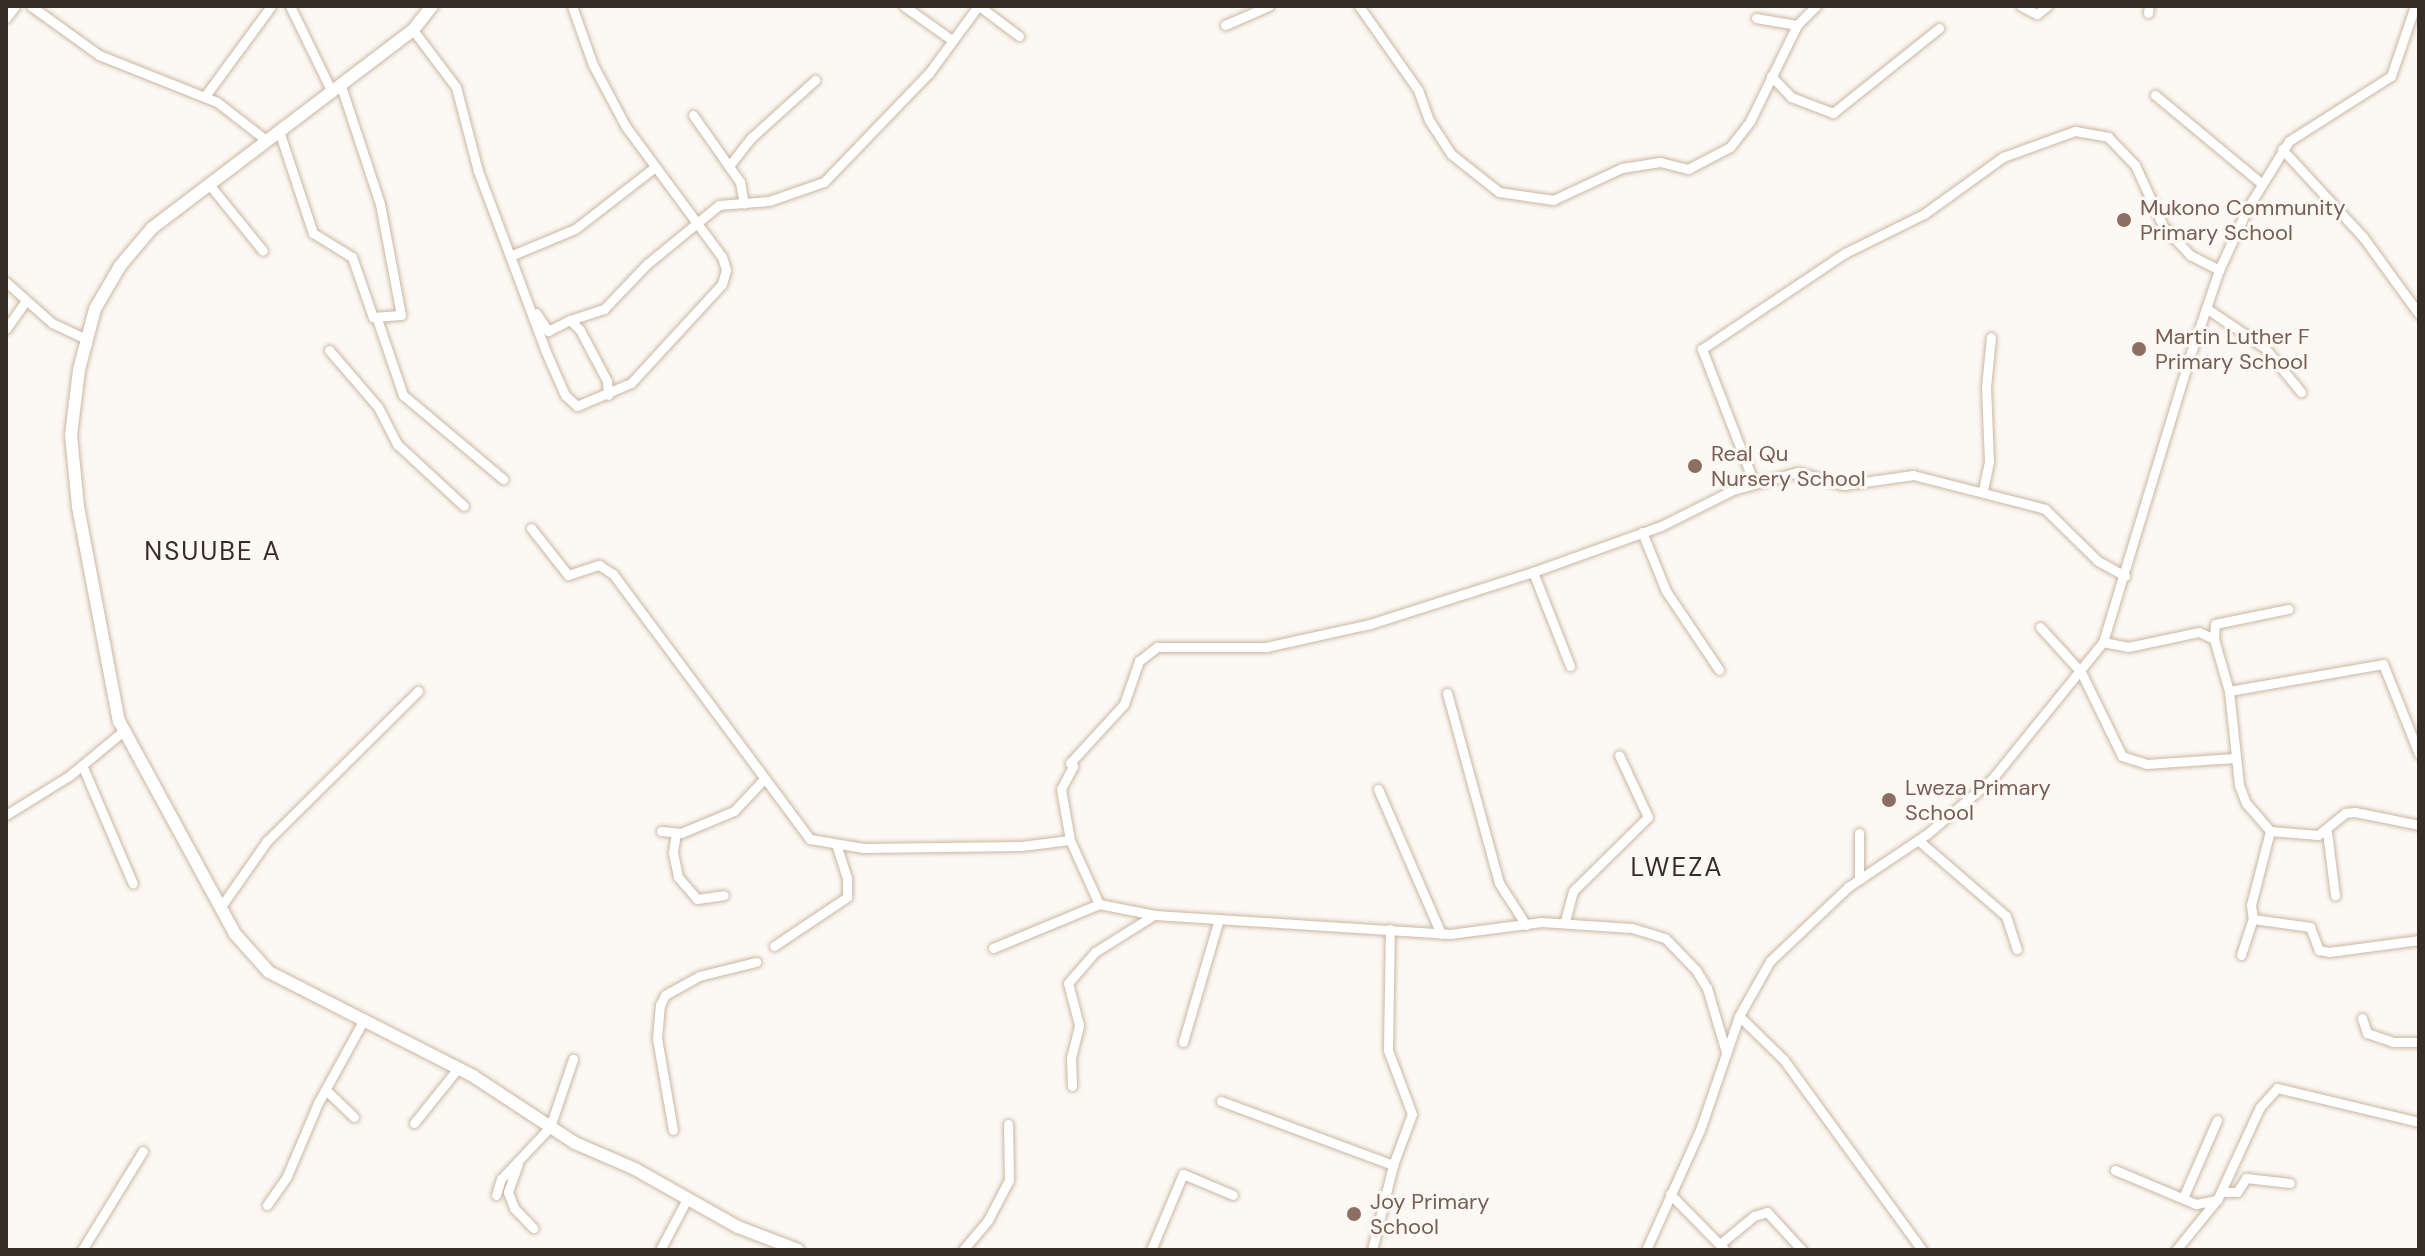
<!DOCTYPE html>
<html>
<head>
<meta charset="utf-8">
<style>
	body { margin:0 }
	#map { position:relative; width:2425px; height:1256px; overflow:hidden; background:#fcf8f4; font-family:"DM Sans",sans-serif }
	div>[style] { position:absolute }
	[style*='--x'] { left:calc(var(--x)*1px); top:calc(var(--y)*1px); width:calc(var(--w)*1px); rotate:calc(var(--a)*1deg) }
	.roads { filter:drop-shadow(0 0 2px #cab7a2) drop-shadow(0 0 2px #cab7a2) }
	.minor>* { height:9px; margin:-4.5px; padding:0 4.5px; transform-origin:4.5px; border-radius:4.5px; background:#fff }
	.tertiary>* { height:12px; margin:-6px; padding:0 6px; transform-origin:6px; border-radius:6px; background:#fff }
	.dots>* { width:22px; height:22px; translate:-50% -50%; box-sizing:border-box; border:4px solid #fcf8f4; border-radius:50% }
	span { translate:-50% -50%; white-space:nowrap; text-align:center; line-height:1.15; -webkit-text-stroke:6px #fcf8f4; paint-order:stroke }
	.education-label { font-size:22px; color:#785e54 }
	.left { translate:0 -50%; text-align:left }
	.quarter-label { font-size:26px; color:#362e26; letter-spacing:2px }
	.frame { position:absolute; inset:0; border:8px solid #362e26; pointer-events:none }
</style>
</head>
<body>
<div id="map">
	<div class="roads">
		<div class="minor">
			<i style="--x:31;--y:6;--w:84;--a:35.8"></i>
			<i style="--x:99;--y:55;--w:127;--a:21.7"></i>
			<i style="--x:217;--y:102;--w:62;--a:37.8"></i>
			<i style="--x:290;--y:6;--w:96;--a:64"></i>
			<i style="--x:904;--y:6;--w:55;--a:35.4"></i>
			<i style="--x:979;--y:6;--w:50;--a:36.9"></i>
			<i style="--x:1359;--y:6;--w:103;--a:54.9"></i>
			<i style="--x:1418;--y:90;--w:32;--a:70"></i>
			<i style="--x:1429;--y:120;--w:40;--a:57.1"></i>
			<i style="--x:1451;--y:154;--w:61;--a:38.4"></i>
			<i style="--x:1499;--y:192;--w:55;--a:8.4"></i>
			<i style="--x:1553;--y:200;--w:76;--a:-24.9"></i>
			<i style="--x:1622;--y:168;--w:38;--a:-9"></i>
			<i style="--x:1660;--y:162;--w:29;--a:14"></i>
			<i style="--x:1688;--y:169;--w:47;--a:-27.6"></i>
			<i style="--x:1730;--y:147;--w:33;--a:-52"></i>
			<i style="--x:1750;--y:121;--w:107;--a:-63.9"></i>
			<i style="--x:1797;--y:25;--w:27;--a:-45"></i>
			<i style="--x:2021;--y:6;--w:18;--a:27"></i>
			<i style="--x:2037;--y:14;--w:13;--a:-39"></i>
			<i style="--x:2148;--y:13;--w:7;--a:-82"></i>
			<i style="--x:6;--y:18;--w:15;--a:-53"></i>
			<i style="--x:1756;--y:18;--w:42;--a:9.7"></i>
			<i style="--x:1225;--y:25;--w:48;--a:-23.4"></i>
			<i style="--x:413;--y:30;--w:71;--a:53"></i>
			<i style="--x:456;--y:87;--w:87;--a:75.3"></i>
			<i style="--x:478;--y:171;--w:193;--a:69.4"></i>
			<i style="--x:546;--y:352;--w:47;--a:66.2"></i>
			<i style="--x:565;--y:395;--w:16;--a:43"></i>
			<i style="--x:577;--y:406;--w:59;--a:-23.1"></i>
			<i style="--x:631;--y:383;--w:134;--a:-47.4"></i>
			<i style="--x:722;--y:284;--w:15;--a:-74"></i>
			<i style="--x:726;--y:270;--w:14;--a:-107"></i>
			<i style="--x:722;--y:257;--w:162;--a:-126.4"></i>
			<i style="--x:626;--y:127;--w:70;--a:-118"></i>
			<i style="--x:593;--y:65;--w:63;--a:-109.6"></i>
			<i style="--x:1771;--y:76;--w:29;--a:46"></i>
			<i style="--x:1791;--y:97;--w:45;--a:20.9"></i>
			<i style="--x:1833;--y:113;--w:136;--a:-38.7"></i>
			<i style="--x:2155;--y:95;--w:138;--a:39.7"></i>
			<i style="--x:205;--y:96;--w:112;--a:-53.7"></i>
			<i style="--x:693;--y:115;--w:82;--a:55"></i>
			<i style="--x:740;--y:182;--w:22;--a:80"></i>
			<i style="--x:279;--y:131;--w:108;--a:71.6"></i>
			<i style="--x:313;--y:233;--w:46;--a:31.6"></i>
			<i style="--x:352;--y:257;--w:64;--a:70.7"></i>
			<i style="--x:373;--y:317;--w:28;--a:-4"></i>
			<i style="--x:401;--y:315;--w:113;--a:-100.7"></i>
			<i style="--x:380;--y:204;--w:124;--a:-108.3"></i>
			<i style="--x:2282;--y:149;--w:120;--a:47.4"></i>
			<i style="--x:2363;--y:237;--w:95;--a:54"></i>
			<i style="--x:729;--y:166;--w:37;--a:-52"></i>
			<i style="--x:752;--y:137;--w:85;--a:-42.1"></i>
			<i style="--x:208;--y:183;--w:87;--a:51"></i>
			<i style="--x:510;--y:256;--w:70;--a:-22.6"></i>
			<i style="--x:575;--y:229;--w:101;--a:-37.8"></i>
			<i style="--x:6;--y:282;--w:62;--a:41.7"></i>
			<i style="--x:52;--y:323;--w:38;--a:25"></i>
			<i style="--x:2206;--y:308;--w:71;--a:34.1"></i>
			<i style="--x:2265;--y:348;--w:57;--a:50.7"></i>
			<i style="--x:536;--y:313;--w:22;--a:56"></i>
			<i style="--x:548;--y:331;--w:25;--a:-27"></i>
			<i style="--x:570;--y:320;--w:14;--a:45"></i>
			<i style="--x:580;--y:330;--w:58;--a:62.1"></i>
			<i style="--x:607;--y:381;--w:14;--a:86"></i>
			<i style="--x:377;--y:319;--w:80;--a:71.1"></i>
			<i style="--x:403;--y:395;--w:131;--a:40"></i>
			<i style="--x:570;--y:320;--w:36;--a:-18"></i>
			<i style="--x:604;--y:309;--w:62;--a:-46.3"></i>
			<i style="--x:647;--y:264;--w:93;--a:-39.3"></i>
			<i style="--x:719;--y:205;--w:50;--a:-4.6"></i>
			<i style="--x:769;--y:201;--w:58;--a:-19.1"></i>
			<i style="--x:824;--y:182;--w:151;--a:-46.1"></i>
			<i style="--x:929;--y:73;--w:83;--a:-53.8"></i>
			<i style="--x:6;--y:329;--w:35;--a:-55"></i>
			<i style="--x:329;--y:350;--w:75;--a:49.3"></i>
			<i style="--x:378;--y:407;--w:42;--a:62.8"></i>
			<i style="--x:397;--y:444;--w:91;--a:42.8"></i>
			<i style="--x:1754;--y:483;--w:144;--a:-111.2"></i>
			<i style="--x:1702;--y:349;--w:172;--a:-33.9"></i>
			<i style="--x:1845;--y:253;--w:88;--a:-26.3"></i>
			<i style="--x:1924;--y:214;--w:97;--a:-35.8"></i>
			<i style="--x:2003;--y:157;--w:77;--a:-19.9"></i>
			<i style="--x:2075;--y:131;--w:34;--a:10"></i>
			<i style="--x:2108;--y:137;--w:39;--a:46"></i>
			<i style="--x:2135;--y:165;--w:67;--a:65.3"></i>
			<i style="--x:2163;--y:226;--w:40;--a:47"></i>
			<i style="--x:2190;--y:255;--w:33;--a:27"></i>
			<i style="--x:1983;--y:490;--w:29;--a:-78"></i>
			<i style="--x:1989;--y:462;--w:75;--a:-92.3"></i>
			<i style="--x:1986;--y:387;--w:50;--a:-84.3"></i>
			<i style="--x:531;--y:528;--w:60;--a:51.8"></i>
			<i style="--x:568;--y:575;--w:33;--a:-18"></i>
			<i style="--x:599;--y:565;--w:17;--a:33"></i>
			<i style="--x:613;--y:574;--w:330;--a:53.4"></i>
			<i style="--x:810;--y:839;--w:54;--a:9.6"></i>
			<i style="--x:863;--y:848;--w:158;--a:-0.7"></i>
			<i style="--x:1021;--y:846;--w:49;--a:-7"></i>
			<i style="--x:1642;--y:532;--w:64;--a:67.9"></i>
			<i style="--x:1666;--y:591;--w:95;--a:56.1"></i>
			<i style="--x:1533;--y:572;--w:101;--a:68.5"></i>
			<i style="--x:2040;--y:627;--w:61;--a:47.7"></i>
			<i style="--x:2081;--y:672;--w:93;--a:64"></i>
			<i style="--x:2122;--y:756;--w:26;--a:18"></i>
			<i style="--x:2147;--y:764;--w:87;--a:-3.9"></i>
			<i style="--x:2214;--y:639;--w:15;--a:-86"></i>
			<i style="--x:2215;--y:624;--w:75;--a:-11.6"></i>
			<i style="--x:2103;--y:642;--w:25;--a:11"></i>
			<i style="--x:2128;--y:647;--w:73;--a:-11.9"></i>
			<i style="--x:2199;--y:632;--w:17;--a:25"></i>
			<i style="--x:2214;--y:639;--w:54;--a:73.9"></i>
			<i style="--x:2229;--y:691;--w:95;--a:83.9"></i>
			<i style="--x:2239;--y:785;--w:19;--a:69"></i>
			<i style="--x:2246;--y:803;--w:37;--a:49"></i>
			<i style="--x:2270;--y:831;--w:48;--a:4.8"></i>
			<i style="--x:2318;--y:835;--w:35;--a:-39"></i>
			<i style="--x:2345;--y:813;--w:10;--a:-6"></i>
			<i style="--x:2355;--y:812;--w:65;--a:11.5"></i>
			<i style="--x:2229;--y:691;--w:156;--a:-9.9"></i>
			<i style="--x:2383;--y:664;--w:97;--a:68.2"></i>
			<i style="--x:1447;--y:693;--w:197;--a:74.7"></i>
			<i style="--x:1499;--y:883;--w:50;--a:57.3"></i>
			<i style="--x:82;--y:765;--w:129;--a:66.8"></i>
			<i style="--x:1378;--y:789;--w:158;--a:66.5"></i>
			<i style="--x:6;--y:815;--w:74;--a:-31.8"></i>
			<i style="--x:69;--y:776;--w:69;--a:-39.7"></i>
			<i style="--x:661;--y:831;--w:20;--a:6"></i>
			<i style="--x:681;--y:833;--w:57;--a:-22.5"></i>
			<i style="--x:734;--y:811;--w:44;--a:-46.8"></i>
			<i style="--x:2270;--y:831;--w:76;--a:104.4"></i>
			<i style="--x:2251;--y:905;--w:14;--a:82"></i>
			<i style="--x:2253;--y:919;--w:58;--a:8"></i>
			<i style="--x:2310;--y:927;--w:25;--a:69"></i>
			<i style="--x:2319;--y:950;--w:10;--a:11"></i>
			<i style="--x:2329;--y:952;--w:91;--a:-7.6"></i>
			<i style="--x:2327;--y:832;--w:64;--a:82.8"></i>
			<i style="--x:676;--y:833;--w:20;--a:99"></i>
			<i style="--x:673;--y:853;--w:25;--a:78"></i>
			<i style="--x:678;--y:877;--w:29;--a:49"></i>
			<i style="--x:697;--y:899;--w:27;--a:-8"></i>
			<i style="--x:1918;--y:840;--w:116;--a:40.8"></i>
			<i style="--x:2006;--y:916;--w:35;--a:72"></i>
			<i style="--x:1859;--y:878;--w:45;--a:-90"></i>
			<i style="--x:1099;--y:904;--w:70;--a:-114.4"></i>
			<i style="--x:1070;--y:840;--w:52;--a:-100"></i>
			<i style="--x:1061;--y:789;--w:26;--a:-62"></i>
			<i style="--x:1073;--y:766;--w:4;--a:-135"></i>
			<i style="--x:1070;--y:763;--w:80;--a:-47.5"></i>
			<i style="--x:1124;--y:704;--w:46;--a:-70.8"></i>
			<i style="--x:1139;--y:661;--w:23;--a:-38"></i>
			<i style="--x:1157;--y:647;--w:109;--a:0"></i>
			<i style="--x:1266;--y:647;--w:107;--a:-12.5"></i>
			<i style="--x:1370;--y:624;--w:171;--a:-17.7"></i>
			<i style="--x:1533;--y:572;--w:136;--a:-19.8"></i>
			<i style="--x:1661;--y:526;--w:80;--a:-26.6"></i>
			<i style="--x:1733;--y:490;--w:67;--a:-15.5"></i>
			<i style="--x:1798;--y:472;--w:47;--a:16.1"></i>
			<i style="--x:1843;--y:485;--w:71;--a:-8.1"></i>
			<i style="--x:1913;--y:475;--w:136;--a:14.4"></i>
			<i style="--x:2045;--y:509;--w:74;--a:44.5"></i>
			<i style="--x:2098;--y:561;--w:31;--a:29"></i>
			<i style="--x:220;--y:908;--w:82;--a:-55"></i>
			<i style="--x:267;--y:841;--w:213;--a:-44.8"></i>
			<i style="--x:1565;--y:921;--w:31;--a:-75"></i>
			<i style="--x:1573;--y:891;--w:105;--a:-44.6"></i>
			<i style="--x:1648;--y:817;--w:68;--a:-115.1"></i>
			<i style="--x:774;--y:946;--w:88;--a:-33.9"></i>
			<i style="--x:847;--y:897;--w:19;--a:-90"></i>
			<i style="--x:847;--y:878;--w:35;--a:-108"></i>
			<i style="--x:993;--y:948;--w:115;--a:-22.5"></i>
			<i style="--x:1099;--y:904;--w:57;--a:11.1"></i>
			<i style="--x:1155;--y:915;--w:296;--a:3.7"></i>
			<i style="--x:1450;--y:934;--w:92;--a:-7.5"></i>
			<i style="--x:1541;--y:922;--w:91;--a:3.8"></i>
			<i style="--x:1632;--y:928;--w:34;--a:17"></i>
			<i style="--x:1665;--y:938;--w:45;--a:45.9"></i>
			<i style="--x:1696;--y:970;--w:21;--a:59"></i>
			<i style="--x:1707;--y:988;--w:67;--a:73.5"></i>
			<i style="--x:2241;--y:955;--w:38;--a:-72"></i>
			<i style="--x:1739;--y:1016;--w:63;--a:44.4"></i>
			<i style="--x:1784;--y:1060;--w:235;--a:54"></i>
			<i style="--x:2362;--y:1018;--w:16;--a:72"></i>
			<i style="--x:2367;--y:1033;--w:28;--a:19"></i>
			<i style="--x:2393;--y:1042;--w:26;--a:0"></i>
			<i style="--x:1183;--y:1042;--w:128;--a:-73.7"></i>
			<i style="--x:1072;--y:1086;--w:28;--a:-92"></i>
			<i style="--x:1071;--y:1058;--w:34;--a:-76"></i>
			<i style="--x:1079;--y:1025;--w:43;--a:-104.7"></i>
			<i style="--x:1068;--y:983;--w:41;--a:-48.9"></i>
			<i style="--x:1095;--y:952;--w:70;--a:-32.1"></i>
			<i style="--x:328;--y:1092;--w:36;--a:44"></i>
			<i style="--x:1221;--y:1101;--w:184;--a:20.4"></i>
			<i style="--x:414;--y:1123;--w:72;--a:-51.2"></i>
			<i style="--x:673;--y:1130;--w:93;--a:-99.9"></i>
			<i style="--x:657;--y:1038;--w:33;--a:-85"></i>
			<i style="--x:660;--y:1005;--w:11;--a:-63"></i>
			<i style="--x:665;--y:995;--w:39;--a:-29"></i>
			<i style="--x:699;--y:976;--w:59;--a:-13.8"></i>
			<i style="--x:518;--y:1164;--w:30;--a:110"></i>
			<i style="--x:508;--y:1192;--w:17;--a:69"></i>
			<i style="--x:514;--y:1208;--w:28;--a:46"></i>
			<i style="--x:2115;--y:1170;--w:88;--a:22.8"></i>
			<i style="--x:2196;--y:1204;--w:21;--a:-11"></i>
			<i style="--x:2217;--y:1200;--w:102;--a:-65.2"></i>
			<i style="--x:2260;--y:1107;--w:25;--a:-48"></i>
			<i style="--x:2277;--y:1088;--w:146;--a:13.5"></i>
			<i style="--x:2223;--y:1192;--w:14;--a:0"></i>
			<i style="--x:2237;--y:1192;--w:17;--a:-57"></i>
			<i style="--x:2246;--y:1178;--w:44;--a:6.5"></i>
			<i style="--x:1670;--y:1194;--w:78;--a:45.5"></i>
			<i style="--x:496;--y:1195;--w:17;--a:-73"></i>
			<i style="--x:501;--y:1179;--w:71;--a:-46.7"></i>
			<i style="--x:550;--y:1127;--w:72;--a:-71.3"></i>
			<i style="--x:2183;--y:1198;--w:85;--a:-66.4"></i>
			<i style="--x:267;--y:1205;--w:35;--a:-55"></i>
			<i style="--x:287;--y:1176;--w:79;--a:-67"></i>
			<i style="--x:318;--y:1103;--w:94;--a:-61.2"></i>
			<i style="--x:1720;--y:1244;--w:44;--a:-39.5"></i>
			<i style="--x:1754;--y:1216;--w:14;--a:-17"></i>
			<i style="--x:1767;--y:1212;--w:52;--a:47.4"></i>
			<i style="--x:82;--y:1250;--w:116;--a:-58.4"></i>
			<i style="--x:660;--y:1250;--w:55;--a:-62"></i>
			<i style="--x:963;--y:1250;--w:39;--a:-50"></i>
			<i style="--x:988;--y:1220;--w:45;--a:-62.3"></i>
			<i style="--x:1009;--y:1180;--w:56;--a:-91"></i>
			<i style="--x:1151;--y:1250;--w:82;--a:-67.2"></i>
			<i style="--x:1183;--y:1174;--w:54;--a:22.8"></i>
			<i style="--x:1372;--y:1250;--w:88;--a:-76.1"></i>
			<i style="--x:1393;--y:1165;--w:54;--a:-69.6"></i>
			<i style="--x:1412;--y:1114;--w:68;--a:-110.6"></i>
			<i style="--x:1388;--y:1050;--w:121;--a:-89.1"></i>
			<i style="--x:1646;--y:1250;--w:132;--a:-65.8"></i>
			<i style="--x:1700;--y:1130;--w:120;--a:-71.1"></i>
			<i style="--x:1739;--y:1016;--w:63;--a:-60.6"></i>
			<i style="--x:1770;--y:961;--w:108;--a:-43.5"></i>
			<i style="--x:1848;--y:887;--w:95;--a:-33.9"></i>
			<i style="--x:1927;--y:834;--w:85;--a:-40.2"></i>
			<i style="--x:1992;--y:779;--w:176;--a:-51"></i>
			<i style="--x:2103;--y:642;--w:302;--a:-73.1"></i>
			<i style="--x:2191;--y:353;--w:88;--a:-71.4"></i>
			<i style="--x:2219;--y:270;--w:67;--a:-65.3"></i>
			<i style="--x:2247;--y:209;--w:80;--a:-58.3"></i>
			<i style="--x:2289;--y:141;--w:121;--a:-32.5"></i>
			<i style="--x:2391;--y:76;--w:74;--a:-71.1"></i>
			<i style="--x:2176;--y:1250;--w:62;--a:-50.9"></i>
		</div>
		<div class="tertiary">
			<i style="--x:432;--y:6;--w:31;--a:128"></i>
			<i style="--x:413;--y:30;--w:328;--a:142.8"></i>
			<i style="--x:152;--y:228;--w:50;--a:130.1"></i>
			<i style="--x:120;--y:266;--w:50;--a:120.2"></i>
			<i style="--x:95;--y:309;--w:63;--a:104.7"></i>
			<i style="--x:79;--y:370;--w:65;--a:97"></i>
			<i style="--x:71;--y:435;--w:72;--a:84.4"></i>
			<i style="--x:78;--y:507;--w:218;--a:79.2"></i>
			<i style="--x:119;--y:721;--w:243;--a:61.4"></i>
			<i style="--x:235;--y:934;--w:51;--a:48.2"></i>
			<i style="--x:269;--y:972;--w:229;--a:27"></i>
			<i style="--x:473;--y:1076;--w:122;--a:33.3"></i>
			<i style="--x:575;--y:1143;--w:65;--a:23.4"></i>
			<i style="--x:635;--y:1169;--w:118;--a:29.4"></i>
			<i style="--x:738;--y:1227;--w:64;--a:21"></i>
		</div>
	</div>
	<div class="dots">
		<i style="left:2124px;top:220px;background:#8d6e63"></i>
		<i style="left:2139px;top:349px;background:#8d6e63"></i>
		<i style="left:1695px;top:466px;background:#8d6e63"></i>
		<i style="left:1889px;top:800px;background:#8d6e63"></i>
		<i style="left:1354px;top:1214px;background:#8d6e63"></i>
	</div>
	<div class="education-label">
		<span class="left" style="left:2140px;top:220px">Mukono Community<br>Primary School</span>
		<span class="left" style="left:2155px;top:349px">Martin Luther F<br>Primary School</span>
		<span class="left" style="left:1711px;top:466px">Real Qu<br>Nursery School</span>
		<span class="left" style="left:1905px;top:800px">Lweza Primary<br>School</span>
		<span class="left" style="left:1370px;top:1214px">Joy Primary<br>School</span>
	</div>
	<div class="quarter-label">
		<span style="left:213px;top:552px">NSUUBE A</span>
		<span style="left:1677px;top:868px">LWEZA</span>
	</div>
	<div class="frame"></div>
</div>
</body>
</html>
